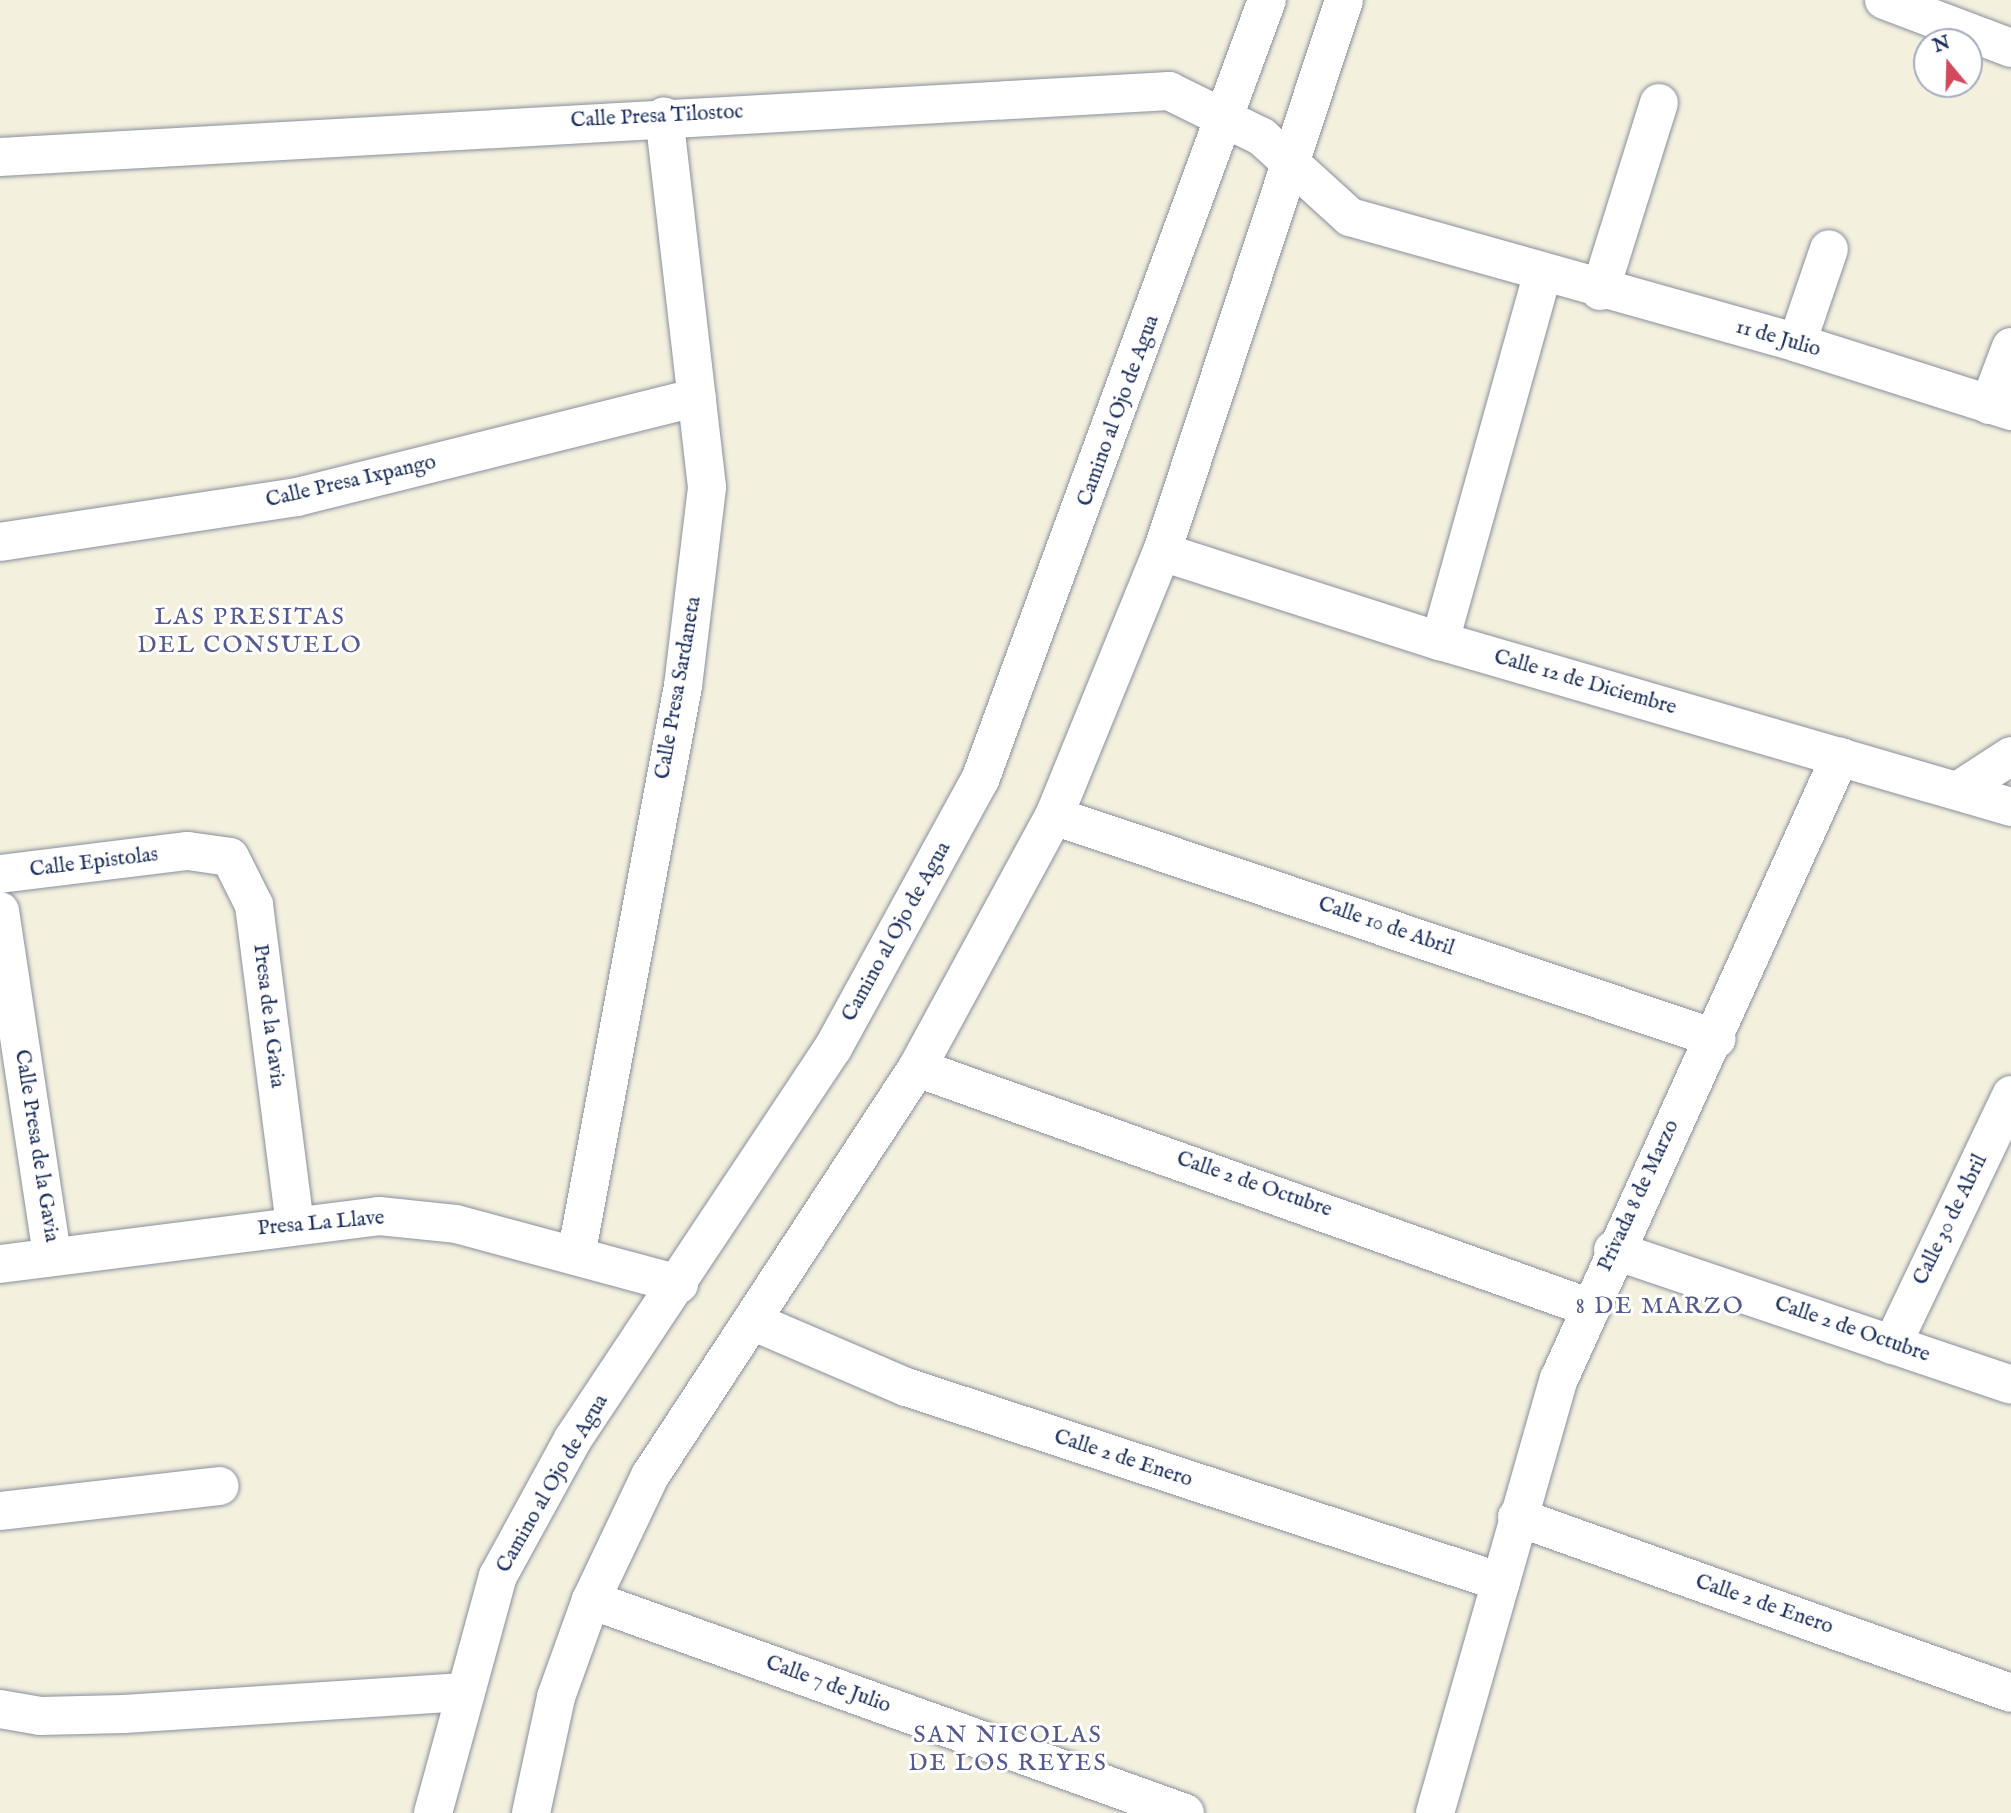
<!DOCTYPE html>
<html>
<head>
<meta charset="utf-8">
<style>
	body { margin:0 }
	#map { position:relative; width:2011px; height:1813px; overflow:hidden; background:#f4f0de; font-family:"IM FELL English",serif }
	div>[style] { position:absolute }
	[style*='--x'] { left:calc(var(--x)*1px); top:calc(var(--y)*1px); width:calc(var(--w)*1px); rotate:calc(var(--a)*1deg) }
	.roads { filter:drop-shadow(0 0 2px #88909e) drop-shadow(0 0 2px #88909e) }
	.minor>* { height:38px; margin:-19px; padding:0 19px; transform-origin:19px; border-radius:19px; background:#fff }
	.tertiary>* { height:38px; margin:-19px; padding:0 19px; transform-origin:19px; border-radius:19px; background:#fff }
	span { translate:-50% -50%; white-space:nowrap; text-align:center; line-height:1.15; -webkit-text-stroke:6px #fff; paint-order:stroke }
	.street-label { font-size:21px; color:#1b2f5e }
	.quarter-label { font-size:24px; color:#555991; letter-spacing:2px }
	.north { position:absolute; left:1913px; top:28px; width:70px; height:70px; box-sizing:border-box; background:#fff; border:2px solid #a4acbf; border-radius:50%; rotate:341deg; font-size:19px; font-weight:700; line-height:28px; text-align:center; color:#1b2f5e }
	.north::after { content:''; display:block; margin:auto; width:24px; height:32px; background:#d1495b; clip-path:polygon(50% 0,100% 100%,50% 72%,0 100%) }
</style>
</head>
<body>
<div id="map">
	<div class="roads">
		<div class="minor">
			<i style="--x:1884;--y:0;--w:136;--a:20.7"></i>
			<i style="--x:0;--y:157;--w:1171;--a:-3.23"></i>
			<i style="--x:1169;--y:91;--w:104;--a:26.3"></i>
			<i style="--x:1262;--y:137;--w:119;--a:42.3"></i>
			<i style="--x:1350;--y:217;--w:464;--a:15.7"></i>
			<i style="--x:1797;--y:343;--w:225;--a:17.6"></i>
			<i style="--x:1600;--y:291;--w:197;--a:-72.6"></i>
			<i style="--x:1797;--y:343;--w:99;--a:-71.2"></i>
			<i style="--x:1989;--y:405;--w:62;--a:-69.2"></i>
			<i style="--x:0;--y:542;--w:300;--a:-8.6"></i>
			<i style="--x:297;--y:497;--w:412;--a:-14"></i>
			<i style="--x:1162;--y:552;--w:292;--a:17.8"></i>
			<i style="--x:1440;--y:641;--w:595;--a:16.21"></i>
			<i style="--x:1440;--y:641;--w:380;--a:-74.4"></i>
			<i style="--x:1959;--y:790;--w:62;--a:-33.2"></i>
			<i style="--x:1054;--y:816;--w:699;--a:18.59"></i>
			<i style="--x:0;--y:874;--w:189;--a:-7"></i>
			<i style="--x:188;--y:851;--w:42;--a:8.1"></i>
			<i style="--x:230;--y:857;--w:54;--a:63.4"></i>
			<i style="--x:254;--y:905;--w:322;--a:82.7"></i>
			<i style="--x:0;--y:911;--w:349;--a:81.4"></i>
			<i style="--x:917;--y:1068;--w:712;--a:19.61"></i>
			<i style="--x:1613;--y:1250;--w:420;--a:18.7"></i>
			<i style="--x:576;--y:1256;--w:580;--a:-79.37"></i>
			<i style="--x:683;--y:686;--w:200;--a:-83.1"></i>
			<i style="--x:707;--y:487;--w:373;--a:-96.6"></i>
			<i style="--x:0;--y:1264;--w:382;--a:-7.2"></i>
			<i style="--x:379;--y:1216;--w:77;--a:5.9"></i>
			<i style="--x:456;--y:1224;--w:231;--a:15.1"></i>
			<i style="--x:752;--y:1321;--w:168;--a:23.2"></i>
			<i style="--x:906;--y:1387;--w:626;--a:18.15"></i>
			<i style="--x:1892;--y:1345;--w:277;--a:-64.5"></i>
			<i style="--x:0;--y:1511;--w:221;--a:-6.5"></i>
			<i style="--x:1517;--y:1517;--w:524;--a:19.61"></i>
			<i style="--x:591;--y:1600;--w:631;--a:19.73"></i>
			<i style="--x:0;--y:1709;--w:41;--a:9.9"></i>
			<i style="--x:40;--y:1716;--w:84;--a:-1.4"></i>
			<i style="--x:124;--y:1714;--w:340;--a:-3.7"></i>
			<i style="--x:1435;--y:1813;--w:451;--a:-74.1"></i>
			<i style="--x:1559;--y:1379;--w:683;--a:-65.69"></i>
		</div>
		<div class="tertiary">
			<i style="--x:433;--y:1813;--w:246;--a:-74.7"></i>
			<i style="--x:498;--y:1576;--w:156;--a:-61.3"></i>
			<i style="--x:573;--y:1439;--w:470;--a:-56.4"></i>
			<i style="--x:833;--y:1048;--w:306;--a:-61.3"></i>
			<i style="--x:980;--y:780;--w:831;--a:-69.8"></i>
			<i style="--x:531;--y:1813;--w:119;--a:-77.8"></i>
			<i style="--x:556;--y:1697;--w:103;--a:-70.2"></i>
			<i style="--x:591;--y:1600;--w:137;--a:-64.6"></i>
			<i style="--x:650;--y:1476;--w:488;--a:-56.8"></i>
			<i style="--x:917;--y:1068;--w:287;--a:-61.5"></i>
			<i style="--x:1054;--y:816;--w:285;--a:-67.8"></i>
			<i style="--x:1162;--y:552;--w:581;--a:-71.75"></i>
		</div>
	</div>
	<div class="street-label">
		<span style="left:657px;top:117px;rotate:-3deg">Calle Presa Tilostoc</span>
		<span style="left:1778px;top:339px;rotate:16deg">11 de Julio</span>
		<span style="left:1119px;top:411px;rotate:-70deg">Camino al Ojo de Agua</span>
		<span style="left:351px;top:482px;rotate:-13deg">Calle Presa Ixpango</span>
		<span style="left:1585px;top:683px;rotate:16deg">Calle 12 de Diciembre</span>
		<span style="left:679px;top:688px;rotate:-80deg">Calle Presa Sardaneta</span>
		<span style="left:94px;top:863px;rotate:-7deg">Calle Epistolas</span>
		<span style="left:1386px;top:927px;rotate:19deg">Calle 10 de Abril</span>
		<span style="left:897px;top:932px;rotate:-61deg">Camino al Ojo de Agua</span>
		<span style="left:268px;top:1016px;rotate:83deg">Presa de la Gavia</span>
		<span style="left:36px;top:1146px;rotate:81deg">Calle Presa de la Gavia</span>
		<span style="left:1254px;top:1185px;rotate:19deg">Calle 2 de Octubre</span>
		<span style="left:1639px;top:1196px;rotate:-65deg">Privada 8 de Marzo</span>
		<span style="left:1951px;top:1220px;rotate:-64deg">Calle 30 de Abril</span>
		<span style="left:321px;top:1224px;rotate:-5deg">Presa La Llave</span>
		<span style="left:1852px;top:1330px;rotate:19deg">Calle 2 de Octubre</span>
		<span style="left:1123px;top:1459px;rotate:18deg">Calle 2 de Enero</span>
		<span style="left:553px;top:1484px;rotate:-60deg">Camino al Ojo de Agua</span>
		<span style="left:1764px;top:1605px;rotate:19deg">Calle 2 de Enero</span>
		<span style="left:828px;top:1685px;rotate:20deg">Calle 7 de Julio</span>
	</div>
	<div class="quarter-label">
		<span style="left:250px;top:632px">LAS PRESITAS<br>DEL CONSUELO</span>
		<span style="left:1660px;top:1307px">8 DE MARZO</span>
		<span style="left:1008px;top:1750px">SAN NICOLAS<br>DE LOS REYES</span>
	</div>
	<div class="north">N</div>
</div>
</body>
</html>
